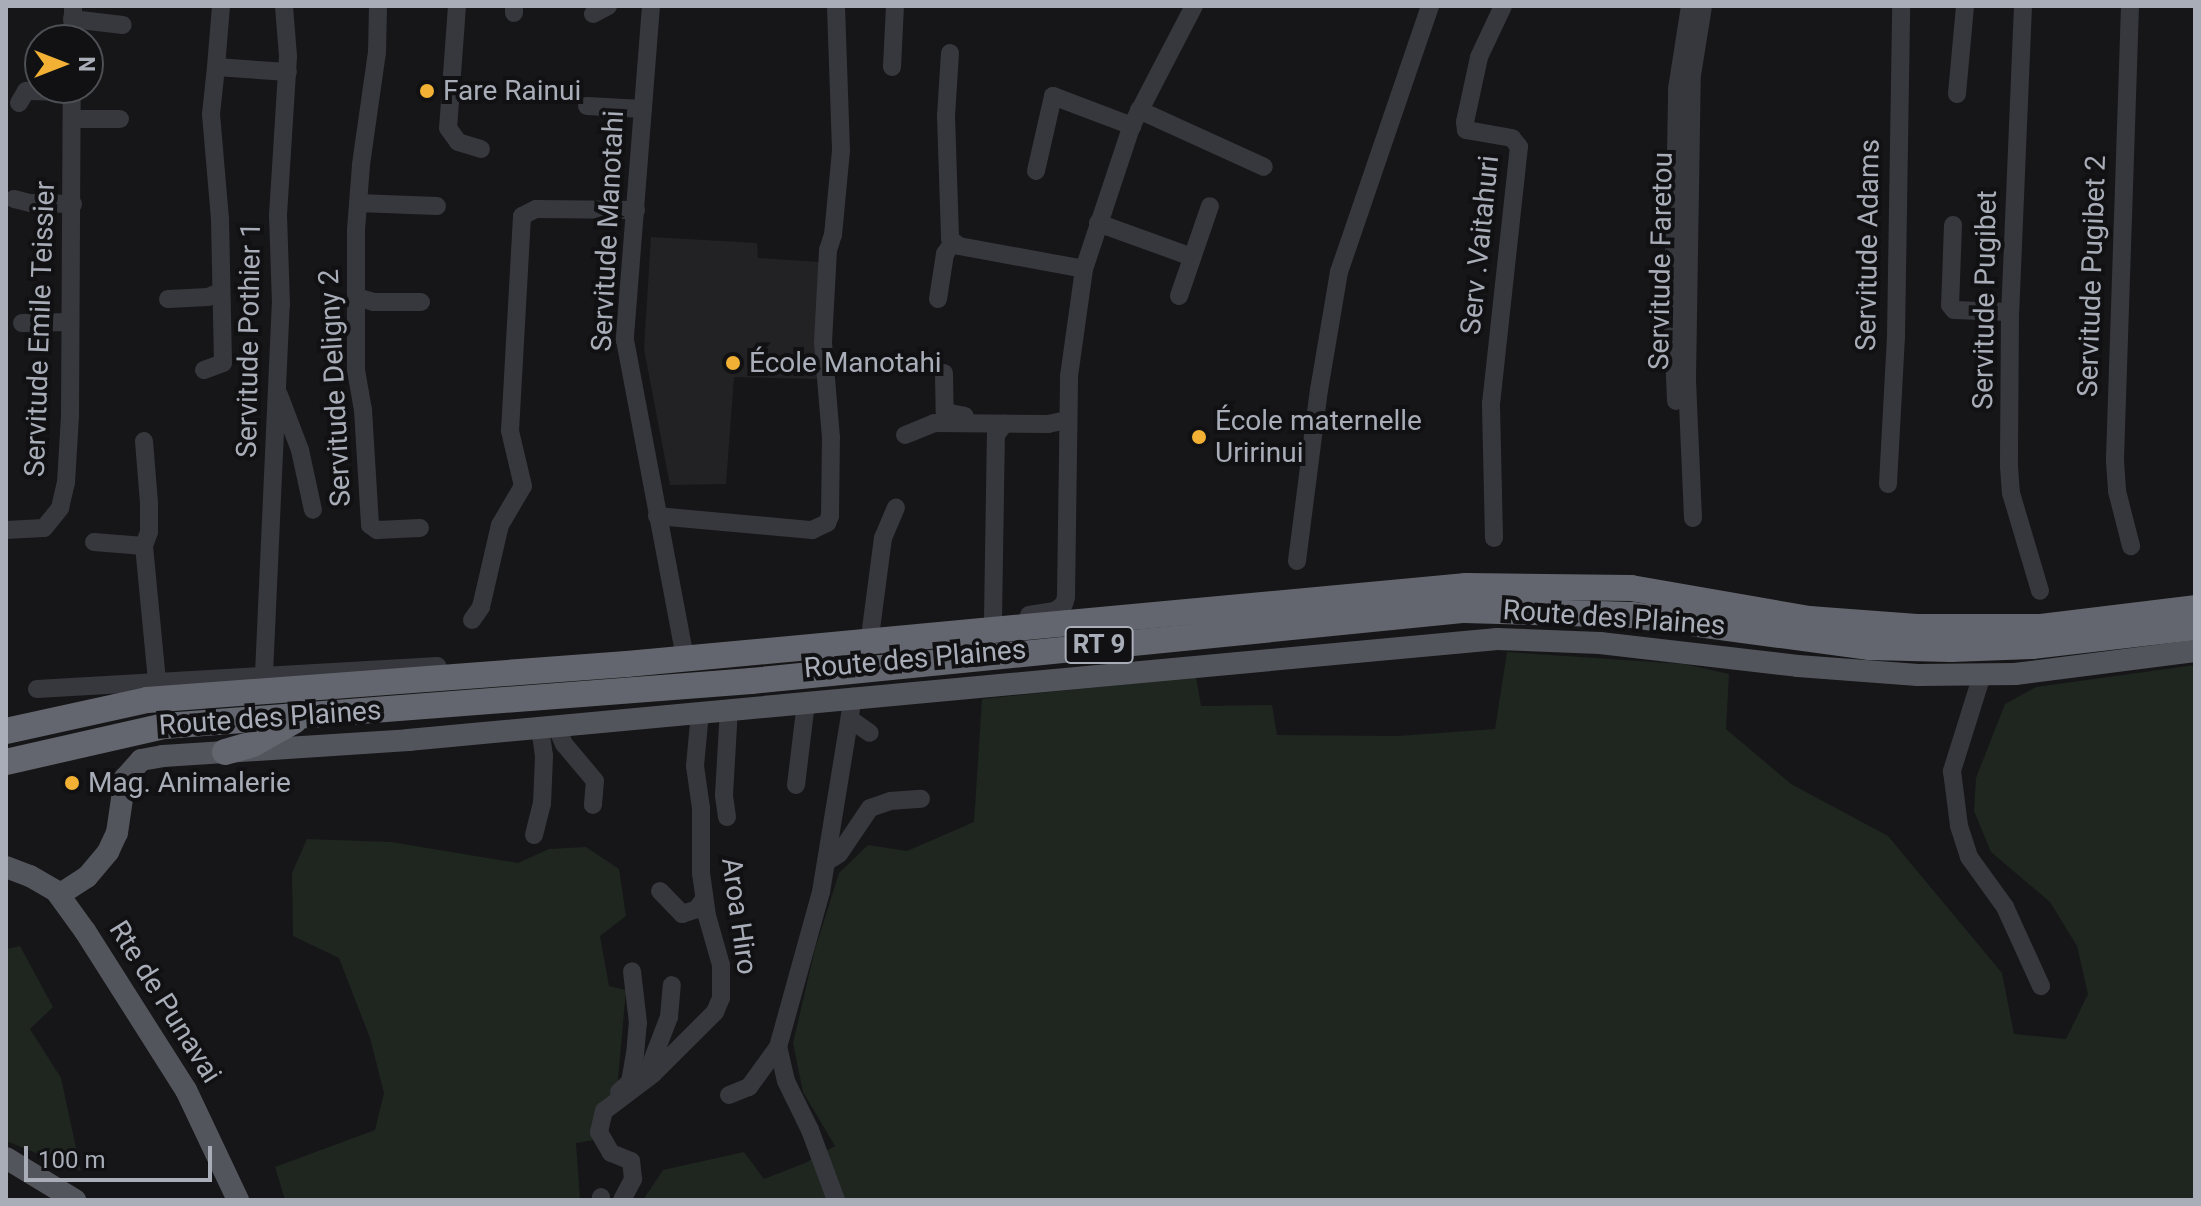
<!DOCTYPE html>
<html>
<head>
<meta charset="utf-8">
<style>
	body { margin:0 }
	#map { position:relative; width:2201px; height:1206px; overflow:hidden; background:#161618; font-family:Roboto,sans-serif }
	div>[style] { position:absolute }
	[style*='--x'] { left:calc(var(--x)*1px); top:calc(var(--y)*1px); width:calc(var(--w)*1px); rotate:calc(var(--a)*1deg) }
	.built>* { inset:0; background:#222225 }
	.green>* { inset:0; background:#1e261f }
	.minor>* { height:18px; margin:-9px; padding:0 9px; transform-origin:9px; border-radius:9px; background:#37383d }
	.major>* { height:22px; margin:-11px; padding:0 11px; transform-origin:11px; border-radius:11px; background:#53555c }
	.highway>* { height:26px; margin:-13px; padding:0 13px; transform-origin:13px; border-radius:13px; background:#63666e }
	.dots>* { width:22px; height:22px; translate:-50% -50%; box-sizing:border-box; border:4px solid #111113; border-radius:50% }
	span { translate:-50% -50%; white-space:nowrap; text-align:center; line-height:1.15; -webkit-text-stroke:8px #111113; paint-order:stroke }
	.shield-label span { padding:2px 6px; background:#111113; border:2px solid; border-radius:6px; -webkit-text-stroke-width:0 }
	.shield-label { font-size:26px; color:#a8adb8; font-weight:700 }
	.poi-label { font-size:28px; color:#a8adb8 }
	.left { translate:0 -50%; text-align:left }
	.street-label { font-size:28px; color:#a8adb8 }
	.frame { position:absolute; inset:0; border:8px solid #a8adb8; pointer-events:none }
	.north { position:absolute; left:24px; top:24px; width:80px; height:80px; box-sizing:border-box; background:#111113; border:2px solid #4d4f55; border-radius:50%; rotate:90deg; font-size:22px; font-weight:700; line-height:32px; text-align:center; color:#a8adb8 }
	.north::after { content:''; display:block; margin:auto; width:28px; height:36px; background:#f2b134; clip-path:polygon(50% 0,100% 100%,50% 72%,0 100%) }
	.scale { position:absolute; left:24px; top:1146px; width:188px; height:36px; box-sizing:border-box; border:4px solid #a8adb8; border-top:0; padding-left:10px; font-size:24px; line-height:28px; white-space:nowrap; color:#a8adb8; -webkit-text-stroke:6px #111113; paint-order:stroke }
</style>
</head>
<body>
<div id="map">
	<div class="built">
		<i style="clip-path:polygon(651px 237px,757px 243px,758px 258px,820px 262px,819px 379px,734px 377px,726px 484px,670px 485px,644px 349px)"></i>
	</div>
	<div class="green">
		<i style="clip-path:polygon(1507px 652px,1684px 664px,1729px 674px,1726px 729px,1791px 784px,1888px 836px,2002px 973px,2014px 1034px,2066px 1039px,2088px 994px,2077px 946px,2050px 902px,1991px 852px,1974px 811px,1976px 778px,2005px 704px,2036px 687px,2195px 665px,2195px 1200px,643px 1200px,663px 1170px,744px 1152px,764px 1179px,805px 1163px,835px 1146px,803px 1092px,793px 1043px,815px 949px,839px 873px,868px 845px,907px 851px,974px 822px,982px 699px,1196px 677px,1201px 706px,1272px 705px,1277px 735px,1398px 736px,1495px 729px)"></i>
		<i style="clip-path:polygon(307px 839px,391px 842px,518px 863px,549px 849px,586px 847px,619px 869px,626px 916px,600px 936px,609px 986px,626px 990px,617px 1090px,606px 1138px,576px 1143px,580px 1200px,285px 1200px,275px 1167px,375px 1130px,384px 1093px,370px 1038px,339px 958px,293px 936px,292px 873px)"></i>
		<i style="clip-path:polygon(20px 946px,53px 1007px,30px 1029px,61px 1078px,81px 1171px,6px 1141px,6px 949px)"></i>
	</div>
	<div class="minor">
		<i style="--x:378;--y:6;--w:46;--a:91.2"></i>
		<i style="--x:377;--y:52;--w:114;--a:98.1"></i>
		<i style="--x:361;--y:165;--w:65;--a:94.4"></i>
		<i style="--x:356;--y:230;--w:140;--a:90"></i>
		<i style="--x:356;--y:370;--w:41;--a:80.1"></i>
		<i style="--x:363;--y:410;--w:115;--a:86.5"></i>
		<i style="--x:370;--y:525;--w:9;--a:36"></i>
		<i style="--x:377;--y:530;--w:43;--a:-2.7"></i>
		<i style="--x:457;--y:6;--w:122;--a:94.2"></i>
		<i style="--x:448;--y:128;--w:17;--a:54"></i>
		<i style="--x:458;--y:142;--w:24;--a:17"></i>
		<i style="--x:651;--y:6;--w:335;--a:94.5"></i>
		<i style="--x:625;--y:340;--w:312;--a:79.3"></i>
		<i style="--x:2023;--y:6;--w:306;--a:92.4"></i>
		<i style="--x:2010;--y:312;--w:154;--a:90.4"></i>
		<i style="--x:2009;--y:466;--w:27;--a:86"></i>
		<i style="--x:2011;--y:493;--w:102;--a:73.5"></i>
		<i style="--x:2130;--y:6;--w:455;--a:91.9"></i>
		<i style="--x:2115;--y:461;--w:30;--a:86"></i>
		<i style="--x:2117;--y:491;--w:57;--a:75.7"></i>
		<i style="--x:514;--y:13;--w:7;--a:-90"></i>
		<i style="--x:593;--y:14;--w:17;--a:-28"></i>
		<i style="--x:72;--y:19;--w:51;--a:6.7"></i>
		<i style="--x:72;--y:40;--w:34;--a:-88"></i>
		<i style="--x:950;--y:53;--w:63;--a:93.6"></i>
		<i style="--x:946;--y:116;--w:123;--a:88.1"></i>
		<i style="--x:950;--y:239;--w:11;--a:38"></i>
		<i style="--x:959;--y:246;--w:127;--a:10.4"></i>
		<i style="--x:216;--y:67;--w:61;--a:-85.3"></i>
		<i style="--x:892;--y:67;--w:61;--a:-87.2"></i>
		<i style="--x:1957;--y:94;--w:88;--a:-84.8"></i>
		<i style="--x:19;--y:103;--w:14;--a:-60"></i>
		<i style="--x:26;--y:91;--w:46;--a:1.2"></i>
		<i style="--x:587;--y:106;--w:56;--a:3.1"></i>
		<i style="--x:1139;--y:110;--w:137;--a:24.5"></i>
		<i style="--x:73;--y:119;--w:47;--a:0"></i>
		<i style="--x:1036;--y:171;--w:77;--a:-77.2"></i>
		<i style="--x:1053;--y:96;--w:85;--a:20.8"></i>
		<i style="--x:14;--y:199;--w:16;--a:14"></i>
		<i style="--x:30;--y:203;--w:43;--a:1.3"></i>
		<i style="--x:358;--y:203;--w:79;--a:2.2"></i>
		<i style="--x:1098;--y:223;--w:100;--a:19.9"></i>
		<i style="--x:1953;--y:225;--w:80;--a:92.1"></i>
		<i style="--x:1950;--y:305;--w:6;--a:51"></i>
		<i style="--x:1954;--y:310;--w:56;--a:2"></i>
		<i style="--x:1179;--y:296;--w:95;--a:-71"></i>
		<i style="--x:357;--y:297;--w:17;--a:17"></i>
		<i style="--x:373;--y:302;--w:48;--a:0"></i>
		<i style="--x:168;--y:299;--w:40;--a:-2.9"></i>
		<i style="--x:208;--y:297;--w:13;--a:-23"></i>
		<i style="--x:938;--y:299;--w:46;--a:-81.2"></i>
		<i style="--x:945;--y:254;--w:14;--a:-56"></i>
		<i style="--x:22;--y:323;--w:48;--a:-1.2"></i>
		<i style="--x:204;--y:370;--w:20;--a:-20"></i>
		<i style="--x:223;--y:363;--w:144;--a:-91.2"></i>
		<i style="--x:220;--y:219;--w:105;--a:-94.9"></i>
		<i style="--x:211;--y:114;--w:47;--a:-83.9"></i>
		<i style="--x:216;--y:67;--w:72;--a:4"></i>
		<i style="--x:944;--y:373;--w:39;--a:89"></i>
		<i style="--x:945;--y:412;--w:20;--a:11"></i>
		<i style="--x:279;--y:395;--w:59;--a:69.1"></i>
		<i style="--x:300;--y:450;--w:61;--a:77.8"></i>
		<i style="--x:1676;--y:401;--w:74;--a:-92.3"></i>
		<i style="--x:1673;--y:327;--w:238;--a:-89"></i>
		<i style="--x:1677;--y:89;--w:84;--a:-81.1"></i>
		<i style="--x:905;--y:435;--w:31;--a:-22"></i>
		<i style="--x:934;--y:423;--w:114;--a:0.5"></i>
		<i style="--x:1048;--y:424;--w:19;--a:-12"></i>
		<i style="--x:144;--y:441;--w:62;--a:85.4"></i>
		<i style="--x:149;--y:503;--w:29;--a:90"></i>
		<i style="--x:149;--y:532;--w:15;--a:110"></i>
		<i style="--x:144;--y:546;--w:137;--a:84.5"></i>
		<i style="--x:1888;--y:484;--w:148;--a:-86.9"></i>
		<i style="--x:1896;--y:336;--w:330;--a:-89.1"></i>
		<i style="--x:657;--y:516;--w:156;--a:5.2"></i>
		<i style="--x:812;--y:530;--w:17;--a:-25"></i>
		<i style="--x:827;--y:523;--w:8;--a:-67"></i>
		<i style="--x:830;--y:516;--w:78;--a:-89.3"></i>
		<i style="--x:831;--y:438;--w:96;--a:-94.8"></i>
		<i style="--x:823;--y:342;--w:92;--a:-86.9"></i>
		<i style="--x:828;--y:250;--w:16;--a:-72"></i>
		<i style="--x:833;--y:235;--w:85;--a:-84.6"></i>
		<i style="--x:841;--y:150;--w:144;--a:-92"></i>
		<i style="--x:1693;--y:518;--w:139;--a:-92.5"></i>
		<i style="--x:1687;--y:379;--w:304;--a:-89.1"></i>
		<i style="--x:1692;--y:75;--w:70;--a:-80.9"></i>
		<i style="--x:6;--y:530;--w:38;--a:-3"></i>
		<i style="--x:44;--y:528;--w:26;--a:-51"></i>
		<i style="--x:60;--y:508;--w:26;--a:-77"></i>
		<i style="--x:66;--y:483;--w:67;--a:-86.6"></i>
		<i style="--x:70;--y:416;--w:328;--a:-89.7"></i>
		<i style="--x:1494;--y:538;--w:134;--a:-91.3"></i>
		<i style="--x:1491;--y:404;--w:259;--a:-83.8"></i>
		<i style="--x:1519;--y:147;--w:11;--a:-128"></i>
		<i style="--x:1512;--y:138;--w:47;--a:-170.1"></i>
		<i style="--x:1466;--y:130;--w:8;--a:-97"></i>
		<i style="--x:1465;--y:122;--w:66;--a:-77.8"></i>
		<i style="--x:1479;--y:57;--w:56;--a:-64.8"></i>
		<i style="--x:94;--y:542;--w:50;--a:4.6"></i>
		<i style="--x:1297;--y:561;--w:172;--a:-82.7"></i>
		<i style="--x:1319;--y:390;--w:120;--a:-80.4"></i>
		<i style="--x:1339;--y:272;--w:281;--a:-71.1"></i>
		<i style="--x:1029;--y:615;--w:26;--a:-9"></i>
		<i style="--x:1055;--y:611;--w:11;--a:-38"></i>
		<i style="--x:1064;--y:604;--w:7;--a:-74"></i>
		<i style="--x:1066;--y:597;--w:221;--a:-89.2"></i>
		<i style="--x:1069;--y:376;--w:108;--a:-82"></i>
		<i style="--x:1084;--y:269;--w:152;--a:-71.6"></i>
		<i style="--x:1132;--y:125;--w:134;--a:-62.5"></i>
		<i style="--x:993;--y:619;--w:184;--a:-89.1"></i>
		<i style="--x:996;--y:435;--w:14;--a:-54"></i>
		<i style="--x:472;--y:620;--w:16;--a:-55"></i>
		<i style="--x:481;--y:607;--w:84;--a:-77"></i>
		<i style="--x:500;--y:525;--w:45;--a:-59.5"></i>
		<i style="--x:523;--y:486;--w:57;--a:-103.3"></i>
		<i style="--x:510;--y:431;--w:215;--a:-86.8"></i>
		<i style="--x:522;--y:216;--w:16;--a:-27"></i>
		<i style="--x:536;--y:209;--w:100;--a:0.6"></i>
		<i style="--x:871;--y:629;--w:92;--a:-82.5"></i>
		<i style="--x:883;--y:538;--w:33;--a:-67"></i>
		<i style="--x:264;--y:674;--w:369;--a:-87.4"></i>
		<i style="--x:281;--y:305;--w:90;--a:-91.9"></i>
		<i style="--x:278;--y:215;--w:159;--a:-86.4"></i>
		<i style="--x:288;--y:56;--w:50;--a:-94.6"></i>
		<i style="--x:1982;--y:675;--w:101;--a:107.4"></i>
		<i style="--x:1952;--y:771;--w:55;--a:82.7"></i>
		<i style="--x:1959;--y:826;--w:33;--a:72"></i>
		<i style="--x:1969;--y:857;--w:62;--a:54.2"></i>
		<i style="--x:2005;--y:907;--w:87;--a:65.5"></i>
		<i style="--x:37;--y:689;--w:401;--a:-3.3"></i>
		<i style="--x:850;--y:719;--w:24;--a:35"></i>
		<i style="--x:556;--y:726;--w:20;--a:66"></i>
		<i style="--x:564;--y:744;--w:48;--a:50"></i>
		<i style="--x:595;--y:781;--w:24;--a:95"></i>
		<i style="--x:796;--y:785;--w:84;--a:-83.1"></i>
		<i style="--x:727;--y:817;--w:22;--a:-98"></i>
		<i style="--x:724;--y:795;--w:86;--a:-86.7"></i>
		<i style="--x:534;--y:835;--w:32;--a:-76"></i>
		<i style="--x:542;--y:804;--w:48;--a:-87.6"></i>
		<i style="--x:544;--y:756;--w:28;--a:-98"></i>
		<i style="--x:826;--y:862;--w:15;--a:-32"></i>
		<i style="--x:839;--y:854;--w:55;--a:-56"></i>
		<i style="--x:870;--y:808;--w:21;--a:-19"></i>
		<i style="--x:890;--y:801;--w:31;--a:-4"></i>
		<i style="--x:660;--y:891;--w:32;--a:46"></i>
		<i style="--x:682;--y:914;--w:16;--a:-18"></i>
		<i style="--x:697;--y:909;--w:12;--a:-55"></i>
		<i style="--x:652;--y:1072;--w:4;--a:-135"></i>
		<i style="--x:649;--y:1069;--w:56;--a:-69"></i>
		<i style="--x:669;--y:1017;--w:32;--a:-85"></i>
		<i style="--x:619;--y:1092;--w:15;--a:-42"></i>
		<i style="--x:630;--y:1082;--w:27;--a:-80"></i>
		<i style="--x:635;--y:1055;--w:32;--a:-85"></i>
		<i style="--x:638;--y:1023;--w:52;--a:-96.6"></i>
		<i style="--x:729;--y:1095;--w:22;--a:-22"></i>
		<i style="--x:749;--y:1087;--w:49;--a:-54.1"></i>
		<i style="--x:601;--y:1200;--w:3;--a:-90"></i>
		<i style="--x:622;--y:1200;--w:24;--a:-62"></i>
		<i style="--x:633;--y:1179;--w:18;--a:-96"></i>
		<i style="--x:631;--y:1161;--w:22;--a:-158"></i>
		<i style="--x:611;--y:1153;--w:24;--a:-120"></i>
		<i style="--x:599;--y:1132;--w:22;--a:-77"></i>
		<i style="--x:604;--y:1111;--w:61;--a:-37.1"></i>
		<i style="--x:653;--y:1074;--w:88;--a:-45"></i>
		<i style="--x:715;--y:1012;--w:15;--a:-67"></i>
		<i style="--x:721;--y:998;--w:33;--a:-90"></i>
		<i style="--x:721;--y:965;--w:51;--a:-105.9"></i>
		<i style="--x:707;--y:916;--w:43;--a:-97.9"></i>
		<i style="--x:701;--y:873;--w:65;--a:-90"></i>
		<i style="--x:701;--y:808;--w:42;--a:-98.1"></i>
		<i style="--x:695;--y:766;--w:43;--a:-84.7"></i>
		<i style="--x:699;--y:723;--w:12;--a:-110"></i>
		<i style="--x:836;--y:1200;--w:75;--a:-110.4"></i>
		<i style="--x:810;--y:1130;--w:55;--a:-116.1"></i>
		<i style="--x:786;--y:1081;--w:35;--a:-103"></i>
		<i style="--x:778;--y:1047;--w:161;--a:-74.5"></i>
		<i style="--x:821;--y:892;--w:198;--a:-80.7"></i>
	</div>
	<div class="major">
		<i style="--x:6;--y:867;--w:26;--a:21"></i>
		<i style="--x:30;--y:876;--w:30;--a:30"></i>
		<i style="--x:56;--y:891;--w:49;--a:54.1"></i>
		<i style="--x:85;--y:931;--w:188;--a:57.6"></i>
		<i style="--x:186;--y:1090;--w:122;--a:64.7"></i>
		<i style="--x:59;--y:895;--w:33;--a:-33"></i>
		<i style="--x:87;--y:877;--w:33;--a:-50"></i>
		<i style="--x:108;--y:852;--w:21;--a:-65"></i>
		<i style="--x:117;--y:833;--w:56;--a:-81.7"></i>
		<i style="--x:125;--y:778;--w:24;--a:-48"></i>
		<i style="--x:141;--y:760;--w:22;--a:-10"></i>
		<i style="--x:163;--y:756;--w:246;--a:-3.7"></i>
		<i style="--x:408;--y:740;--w:1094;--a:-5.3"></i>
		<i style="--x:1497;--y:639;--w:103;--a:2.2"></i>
		<i style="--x:1600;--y:643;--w:199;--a:6.6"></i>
		<i style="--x:1798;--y:666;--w:120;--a:4.3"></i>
		<i style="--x:1918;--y:675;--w:97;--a:-0.6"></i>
		<i style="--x:2015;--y:674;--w:181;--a:-7.3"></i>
		<i style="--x:6;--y:1158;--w:81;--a:31.3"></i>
	</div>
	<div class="highway">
		<i style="--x:6;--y:731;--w:144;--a:-12.4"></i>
		<i style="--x:147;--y:700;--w:481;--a:-4.3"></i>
		<i style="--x:627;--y:664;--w:843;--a:-5.31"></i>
		<i style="--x:1466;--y:586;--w:165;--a:0.7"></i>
		<i style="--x:1631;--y:588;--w:181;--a:9.9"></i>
		<i style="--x:1809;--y:619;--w:108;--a:4.2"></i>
		<i style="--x:1917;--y:627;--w:124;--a:0"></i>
		<i style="--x:2041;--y:627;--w:155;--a:-7"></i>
		<i style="--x:225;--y:752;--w:29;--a:-16"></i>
		<i style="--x:253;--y:744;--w:47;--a:-29.3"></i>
		<i style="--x:6;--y:762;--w:163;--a:-12.8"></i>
		<i style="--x:165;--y:726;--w:588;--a:-4.39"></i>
		<i style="--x:751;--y:681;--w:717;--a:-5.69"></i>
		<i style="--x:1464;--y:610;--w:168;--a:1.7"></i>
		<i style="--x:1632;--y:615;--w:240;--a:7.7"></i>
		<i style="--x:1870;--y:647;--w:81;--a:1.4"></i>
		<i style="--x:1951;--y:649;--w:81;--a:-2.1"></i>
		<i style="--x:2032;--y:646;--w:164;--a:-6.6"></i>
	</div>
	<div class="dots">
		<i style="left:427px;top:91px;background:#f2b134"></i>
		<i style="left:733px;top:363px;background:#f2b134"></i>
		<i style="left:1199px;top:437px;background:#f2b134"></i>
		<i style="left:72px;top:783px;background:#f2b134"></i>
	</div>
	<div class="shield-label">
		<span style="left:1099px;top:645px">RT 9</span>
	</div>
	<div class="poi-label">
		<span class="left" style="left:443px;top:91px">Fare Rainui</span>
		<span class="left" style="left:749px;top:363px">École Manotahi</span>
		<span class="left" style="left:1215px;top:437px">École maternelle<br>Uririnui</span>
		<span class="left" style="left:88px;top:783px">Mag. Animalerie</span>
	</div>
	<div class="street-label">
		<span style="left:608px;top:231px;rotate:-87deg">Servitude Manotahi</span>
		<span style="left:1480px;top:245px;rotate:-84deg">Serv .Vaitahuri</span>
		<span style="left:1868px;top:245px;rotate:-89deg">Servitude Adams</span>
		<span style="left:1661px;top:261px;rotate:-89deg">Servitude Faretou</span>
		<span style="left:2092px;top:276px;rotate:-88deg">Servitude Pugibet 2</span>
		<span style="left:1985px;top:300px;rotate:-89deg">Servitude Pugibet</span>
		<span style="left:40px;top:329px;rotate:-88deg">Servitude Emile Teissier</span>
		<span style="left:249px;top:340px;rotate:-89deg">Servitude Pothier 1</span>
		<span style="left:335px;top:388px;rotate:-93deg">Servitude Deligny 2</span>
		<span style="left:1614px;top:618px;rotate:4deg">Route des Plaines</span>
		<span style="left:915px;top:659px;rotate:-5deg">Route des Plaines</span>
		<span style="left:270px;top:718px;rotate:-4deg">Route des Plaines</span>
		<span style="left:739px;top:916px;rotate:82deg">Aroa Hiro</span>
		<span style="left:165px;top:1002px;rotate:58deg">Rte de Punavai</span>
	</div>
	<div class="frame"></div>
	<div class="north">N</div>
	<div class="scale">100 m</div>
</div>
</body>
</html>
